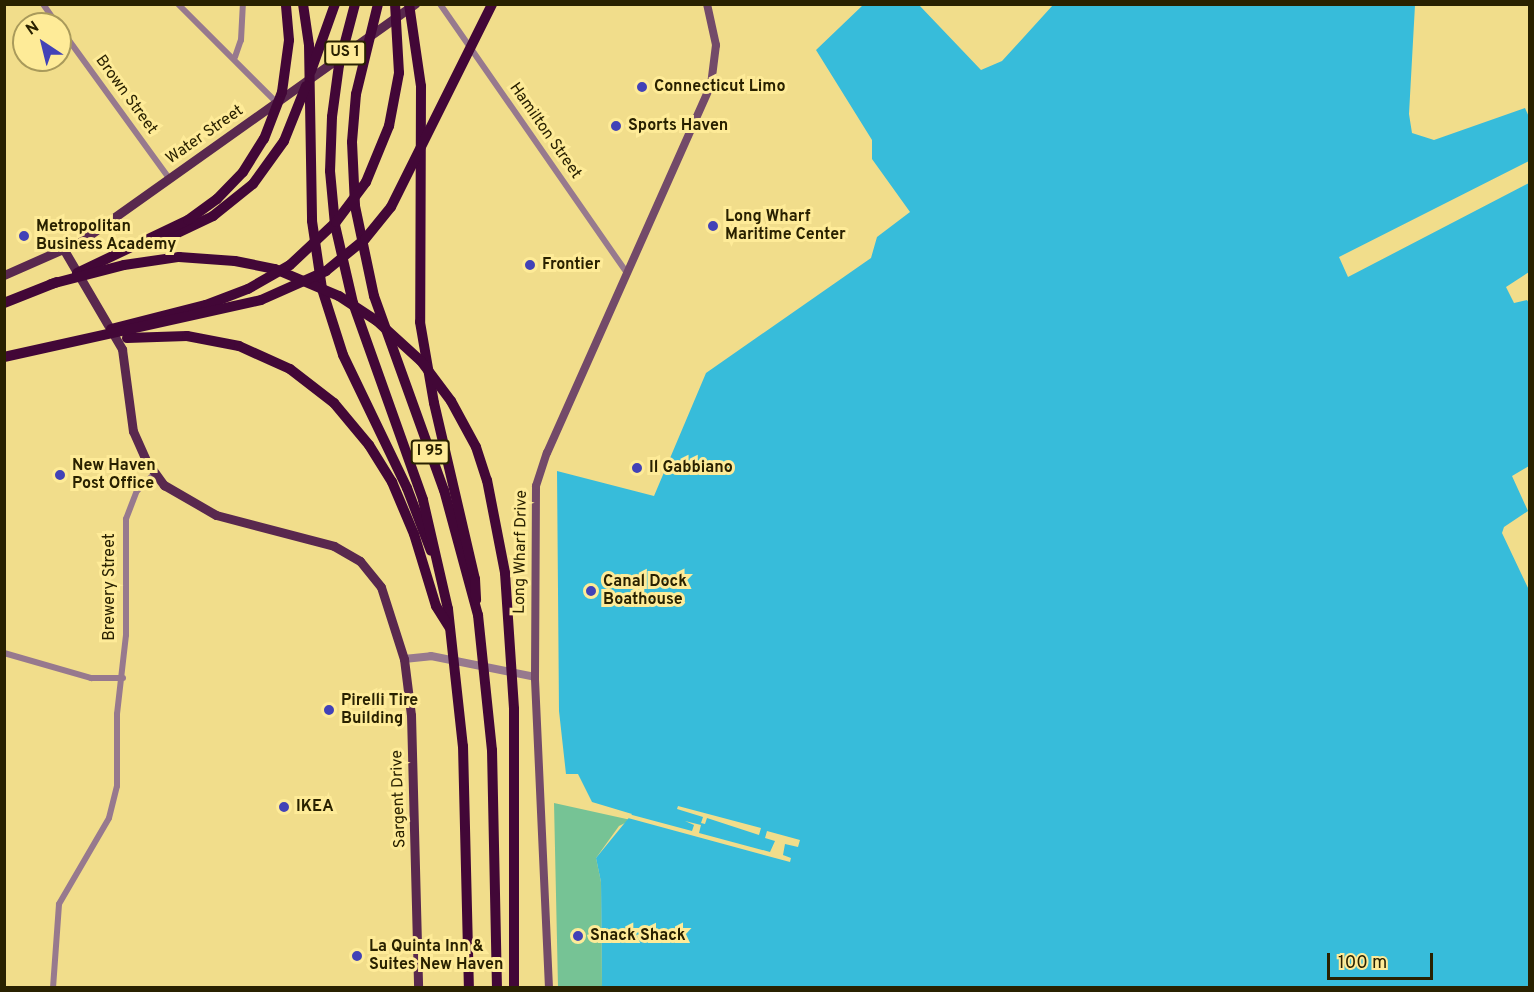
<!DOCTYPE html>
<html>
<head>
<meta charset="utf-8">
<style>
	body { margin:0 }
	#map { position:relative; width:1534px; height:992px; overflow:hidden; background:#f1dd8b; font-family:Overpass,sans-serif }
	div>[style] { position:absolute }
	[style*='--x'] { left:calc(var(--x)*1px); top:calc(var(--y)*1px); width:calc(var(--w)*1px); rotate:calc(var(--a)*1deg) }
	.green>* { inset:0; background:#76c395 }
	.water>* { inset:0; background:#37bcda }
	.pier>* { inset:0; background:#f1dd8b }
	.minor>* { height:6px; margin:-3px; padding:0 3px; transform-origin:3px; border-radius:3px; background:#97798e }
	.tertiary>* { height:8px; margin:-4px; padding:0 4px; transform-origin:4px; border-radius:4px; background:#97798e }
	.secondary>* { height:8px; margin:-4px; padding:0 4px; transform-origin:4px; border-radius:4px; background:#734a69 }
	.primary>* { height:9px; margin:-4.5px; padding:0 4.5px; transform-origin:4.5px; border-radius:4.5px; background:#59284e }
	.motorway>* { height:10px; margin:-5px; padding:0 5px; transform-origin:5px; border-radius:5px; background:#420737 }
	.dots>* { width:16px; height:16px; translate:-50% -50%; box-sizing:border-box; border:3px solid #feeb98; border-radius:50% }
	span { translate:-50% -50%; white-space:nowrap; text-align:center; line-height:1.15; -webkit-text-stroke:6px #feeb98; paint-order:stroke }
	.shield-label span { padding:2px 4px; background:#feeb98; border:2px solid; border-radius:4px; -webkit-text-stroke-width:0 }
	.shield-label { font-size:15px; color:#292100; font-weight:700 }
	.poi-label { font-size:16px; color:#292100; font-weight:700 }
	.left { translate:0 -50%; text-align:left }
	.street-label { font-size:16px; color:#292100 }
	.frame { position:absolute; inset:0; border:6px solid #292100; pointer-events:none }
	.north { position:absolute; left:12px; top:12px; width:60px; height:60px; box-sizing:border-box; background:#feeb98; border:2px solid #a99a5b; border-radius:50%; rotate:325deg; font-size:16px; font-weight:700; line-height:24px; text-align:center; color:#292100 }
	.north::after { content:''; display:block; margin:auto; width:21px; height:27px; background:#4242b7; clip-path:polygon(50% 0,100% 100%,50% 72%,0 100%) }
	.scale { position:absolute; left:1327px; top:953px; width:106px; height:27px; box-sizing:border-box; border:3px solid #292100; border-top:0; padding-left:8px; font-size:18px; line-height:21px; white-space:nowrap; color:#292100; -webkit-text-stroke:4px #feeb98; paint-order:stroke }
</style>
</head>
<body>
<div id="map">
	<div class="green">
		<i style="clip-path:polygon(554px 803px,631px 820px,619px 826px,596px 858px,601px 882px,602px 987px,558px 987px)"></i>
	</div>
	<div class="water">
		<i style="clip-path:polygon(863px 5px,919px 5px,981px 70px,1002px 61px,1053px 5px,1415px 5px,1409px 114px,1412px 133px,1434px 140px,1525px 108px,1529px 117px,1529px 161px,1339px 257px,1348px 277px,1529px 183px,1529px 272px,1506px 287px,1514px 303px,1527px 300px,1529px 303px,1529px 466px,1512px 476px,1528px 511px,1504px 527px,1502px 533px,1529px 590px,1529px 987px,602px 987px,601px 882px,596px 858px,632px 814px,592px 802px,578px 774px,566px 774px,559px 711px,557px 471px,654px 496px,706px 373px,871px 258px,877px 237px,910px 212px,872px 159px,872px 140px,816px 50px)"></i>
	</div>
	<div class="pier">
		<i style="clip-path:polygon(678px 806px,761px 828px,759px 835px,707px 818px,705px 824px,701px 823px,703px 817px,677px 809px)"></i>
		<i style="clip-path:polygon(606px 808px,692px 831px,694px 825px,685px 821px,701px 825px,699px 833px,770px 852px,775px 841px,765px 838px,767px 831px,800px 840px,798px 847px,785px 844px,783px 855px,791px 858px,790px 862px,628px 818px)"></i>
	</div>
	<div class="minor">
		<i style="--x:43;--y:4;--w:24;--a:55"></i>
		<i style="--x:178;--y:4;--w:140;--a:45"></i>
		<i style="--x:440;--y:4;--w:328;--a:55.2"></i>
		<i style="--x:60;--y:28;--w:185;--a:54"></i>
		<i style="--x:235;--y:57;--w:18;--a:-71"></i>
		<i style="--x:241;--y:40;--w:36;--a:-87"></i>
		<i style="--x:4;--y:653;--w:91;--a:16"></i>
		<i style="--x:91;--y:678;--w:32;--a:0"></i>
		<i style="--x:53;--y:988;--w:84;--a:-85.9"></i>
		<i style="--x:59;--y:904;--w:99;--a:-59.8"></i>
		<i style="--x:109;--y:818;--w:33;--a:-76"></i>
		<i style="--x:117;--y:786;--w:72;--a:-90"></i>
		<i style="--x:117;--y:714;--w:80;--a:-83.5"></i>
		<i style="--x:126;--y:635;--w:116;--a:-90"></i>
		<i style="--x:126;--y:519;--w:30;--a:-69"></i>
		<i style="--x:137;--y:491;--w:24;--a:-45"></i>
	</div>
	<div class="tertiary">
		<i style="--x:404;--y:659;--w:27;--a:-6"></i>
		<i style="--x:431;--y:656;--w:106;--a:11.4"></i>
	</div>
	<div class="secondary">
		<i style="--x:549;--y:988;--w:311;--a:-92.6"></i>
		<i style="--x:535;--y:677;--w:191;--a:-89.7"></i>
		<i style="--x:536;--y:486;--w:35;--a:-72"></i>
		<i style="--x:547;--y:453;--w:403;--a:-66"></i>
		<i style="--x:711;--y:85;--w:40;--a:-82.9"></i>
		<i style="--x:716;--y:45;--w:42;--a:-102.4"></i>
	</div>
	<div class="primary">
		<i style="--x:64;--y:250;--w:115;--a:59.6"></i>
		<i style="--x:122;--y:349;--w:83;--a:82.4"></i>
		<i style="--x:133;--y:431;--w:34;--a:66"></i>
		<i style="--x:147;--y:462;--w:29;--a:54"></i>
		<i style="--x:164;--y:485;--w:60;--a:30"></i>
		<i style="--x:216;--y:515;--w:122;--a:14.7"></i>
		<i style="--x:334;--y:546;--w:30;--a:30"></i>
		<i style="--x:360;--y:561;--w:33;--a:51"></i>
		<i style="--x:381;--y:587;--w:76;--a:72.3"></i>
		<i style="--x:404;--y:659;--w:56;--a:82.9"></i>
		<i style="--x:411;--y:715;--w:273;--a:88.5"></i>
		<i style="--x:4;--y:275;--w:84;--a:-23.8"></i>
		<i style="--x:81;--y:241;--w:410;--a:-35.4"></i>
	</div>
	<div class="motorway">
		<i style="--x:303;--y:4;--w:41;--a:81.7"></i>
		<i style="--x:309;--y:45;--w:176;--a:89"></i>
		<i style="--x:312;--y:221;--w:69;--a:81.6"></i>
		<i style="--x:322;--y:289;--w:69;--a:72.3"></i>
		<i style="--x:343;--y:355;--w:148;--a:64.3"></i>
		<i style="--x:407;--y:488;--w:67;--a:69.1"></i>
		<i style="--x:355;--y:4;--w:63;--a:104.7"></i>
		<i style="--x:339;--y:65;--w:52;--a:97.7"></i>
		<i style="--x:332;--y:117;--w:54;--a:92.1"></i>
		<i style="--x:330;--y:171;--w:54;--a:84.7"></i>
		<i style="--x:335;--y:225;--w:80;--a:77"></i>
		<i style="--x:353;--y:303;--w:209;--a:70.4"></i>
		<i style="--x:423;--y:500;--w:112;--a:77.1"></i>
		<i style="--x:448;--y:609;--w:138;--a:83.8"></i>
		<i style="--x:463;--y:746;--w:242;--a:88.6"></i>
		<i style="--x:378;--y:4;--w:93;--a:103.7"></i>
		<i style="--x:356;--y:94;--w:48;--a:94.8"></i>
		<i style="--x:352;--y:142;--w:64;--a:87.3"></i>
		<i style="--x:355;--y:206;--w:92;--a:78.1"></i>
		<i style="--x:374;--y:296;--w:206;--a:70.2"></i>
		<i style="--x:444;--y:490;--w:130;--a:74.8"></i>
		<i style="--x:478;--y:615;--w:136;--a:84.1"></i>
		<i style="--x:492;--y:750;--w:238;--a:88.8"></i>
		<i style="--x:409;--y:4;--w:83;--a:81.7"></i>
		<i style="--x:421;--y:86;--w:236;--a:90.2"></i>
		<i style="--x:420;--y:322;--w:82;--a:80.2"></i>
		<i style="--x:434;--y:403;--w:181;--a:76.9"></i>
		<i style="--x:475;--y:579;--w:21;--a:87"></i>
		<i style="--x:311;--y:71;--w:71;--a:-70.3"></i>
		<i style="--x:169;--y:237;--w:49;--a:-25.5"></i>
		<i style="--x:213;--y:216;--w:51;--a:-38.7"></i>
		<i style="--x:253;--y:184;--w:53;--a:-54.2"></i>
		<i style="--x:284;--y:141;--w:59;--a:-68.2"></i>
		<i style="--x:77;--y:273;--w:123;--a:-25.5"></i>
		<i style="--x:188;--y:220;--w:36;--a:-36"></i>
		<i style="--x:217;--y:199;--w:37;--a:-46"></i>
		<i style="--x:243;--y:172;--w:39;--a:-58"></i>
		<i style="--x:264;--y:139;--w:50;--a:-69"></i>
		<i style="--x:282;--y:92;--w:52;--a:-82.3"></i>
		<i style="--x:289;--y:40;--w:36;--a:-95"></i>
		<i style="--x:51;--y:284;--w:75;--a:-14.6"></i>
		<i style="--x:124;--y:265;--w:56;--a:-8.3"></i>
		<i style="--x:179;--y:257;--w:56;--a:4.1"></i>
		<i style="--x:235;--y:261;--w:41;--a:11.3"></i>
		<i style="--x:275;--y:269;--w:69;--a:22.9"></i>
		<i style="--x:339;--y:296;--w:45;--a:33.3"></i>
		<i style="--x:377;--y:321;--w:59;--a:42.3"></i>
		<i style="--x:421;--y:361;--w:50;--a:53.1"></i>
		<i style="--x:451;--y:401;--w:52;--a:61.5"></i>
		<i style="--x:476;--y:447;--w:35;--a:72"></i>
		<i style="--x:487;--y:480;--w:95;--a:79"></i>
		<i style="--x:505;--y:573;--w:136;--a:86.2"></i>
		<i style="--x:514;--y:709;--w:279;--a:90"></i>
		<i style="--x:4;--y:303;--w:57;--a:-21.6"></i>
		<i style="--x:111;--y:329;--w:98;--a:-14.2"></i>
		<i style="--x:206;--y:305;--w:45;--a:-20.9"></i>
		<i style="--x:248;--y:289;--w:48;--a:-29.7"></i>
		<i style="--x:290;--y:265;--w:63;--a:-43.1"></i>
		<i style="--x:336;--y:222;--w:50;--a:-53.1"></i>
		<i style="--x:366;--y:182;--w:61;--a:-67.7"></i>
		<i style="--x:389;--y:126;--w:54;--a:-79.3"></i>
		<i style="--x:399;--y:73;--w:69;--a:-93.3"></i>
		<i style="--x:127;--y:338;--w:60;--a:-1.9"></i>
		<i style="--x:187;--y:336;--w:53;--a:10.9"></i>
		<i style="--x:239;--y:346;--w:56;--a:24.3"></i>
		<i style="--x:290;--y:369;--w:56;--a:37.7"></i>
		<i style="--x:334;--y:403;--w:55;--a:50.2"></i>
		<i style="--x:369;--y:445;--w:44;--a:58.1"></i>
		<i style="--x:392;--y:482;--w:56;--a:67.1"></i>
		<i style="--x:414;--y:534;--w:75;--a:73"></i>
		<i style="--x:436;--y:606;--w:25;--a:58"></i>
		<i style="--x:4;--y:357;--w:263;--a:-12.5"></i>
		<i style="--x:261;--y:300;--w:71;--a:-24"></i>
		<i style="--x:326;--y:271;--w:50;--a:-39.4"></i>
		<i style="--x:365;--y:239;--w:41;--a:-50.9"></i>
		<i style="--x:391;--y:207;--w:227;--a:-63.5"></i>
	</div>
	<div class="dots">
		<i style="left:642px;top:87px;background:#4242b7"></i>
		<i style="left:616px;top:126px;background:#4242b7"></i>
		<i style="left:713px;top:226px;background:#4242b7"></i>
		<i style="left:24px;top:236px;background:#4242b7"></i>
		<i style="left:530px;top:265px;background:#4242b7"></i>
		<i style="left:637px;top:468px;background:#4242b7"></i>
		<i style="left:60px;top:475px;background:#4242b7"></i>
		<i style="left:591px;top:591px;background:#4242b7"></i>
		<i style="left:329px;top:710px;background:#4242b7"></i>
		<i style="left:284px;top:807px;background:#4242b7"></i>
		<i style="left:578px;top:936px;background:#4242b7"></i>
		<i style="left:357px;top:956px;background:#4242b7"></i>
	</div>
	<div class="shield-label">
		<span style="left:345px;top:53px">US 1</span>
		<span style="left:430px;top:452px">I 95</span>
	</div>
	<div class="poi-label">
		<span class="left" style="left:654px;top:87px">Connecticut Limo</span>
		<span class="left" style="left:628px;top:126px">Sports Haven</span>
		<span class="left" style="left:725px;top:226px">Long Wharf<br>Maritime Center</span>
		<span class="left" style="left:36px;top:236px">Metropolitan<br>Business Academy</span>
		<span class="left" style="left:542px;top:265px">Frontier</span>
		<span class="left" style="left:72px;top:475px">New Haven<br>Post Office</span>
		<span class="left" style="left:649px;top:468px">Il Gabbiano</span>
		<span class="left" style="left:603px;top:591px">Canal Dock<br>Boathouse</span>
		<span class="left" style="left:341px;top:710px">Pirelli Tire<br>Building</span>
		<span class="left" style="left:296px;top:807px">IKEA</span>
		<span class="left" style="left:590px;top:936px">Snack Shack</span>
		<span class="left" style="left:369px;top:956px">La Quinta Inn &amp;<br>Suites New Haven</span>
	</div>
	<div class="street-label">
		<span style="left:126px;top:95px;rotate:54deg">Brown Street</span>
		<span style="left:545px;top:131px;rotate:55deg">Hamilton Street</span>
		<span style="left:205px;top:135px;rotate:-35deg">Water Street</span>
		<span style="left:521px;top:552px;rotate:-89deg">Long Wharf Drive</span>
		<span style="left:110px;top:587px;rotate:-90deg">Brewery Street</span>
		<span style="left:399px;top:799px;rotate:-92deg">Sargent Drive</span>
	</div>
	<div class="frame"></div>
	<div class="north">N</div>
	<div class="scale">100 m</div>
</div>
</body>
</html>
